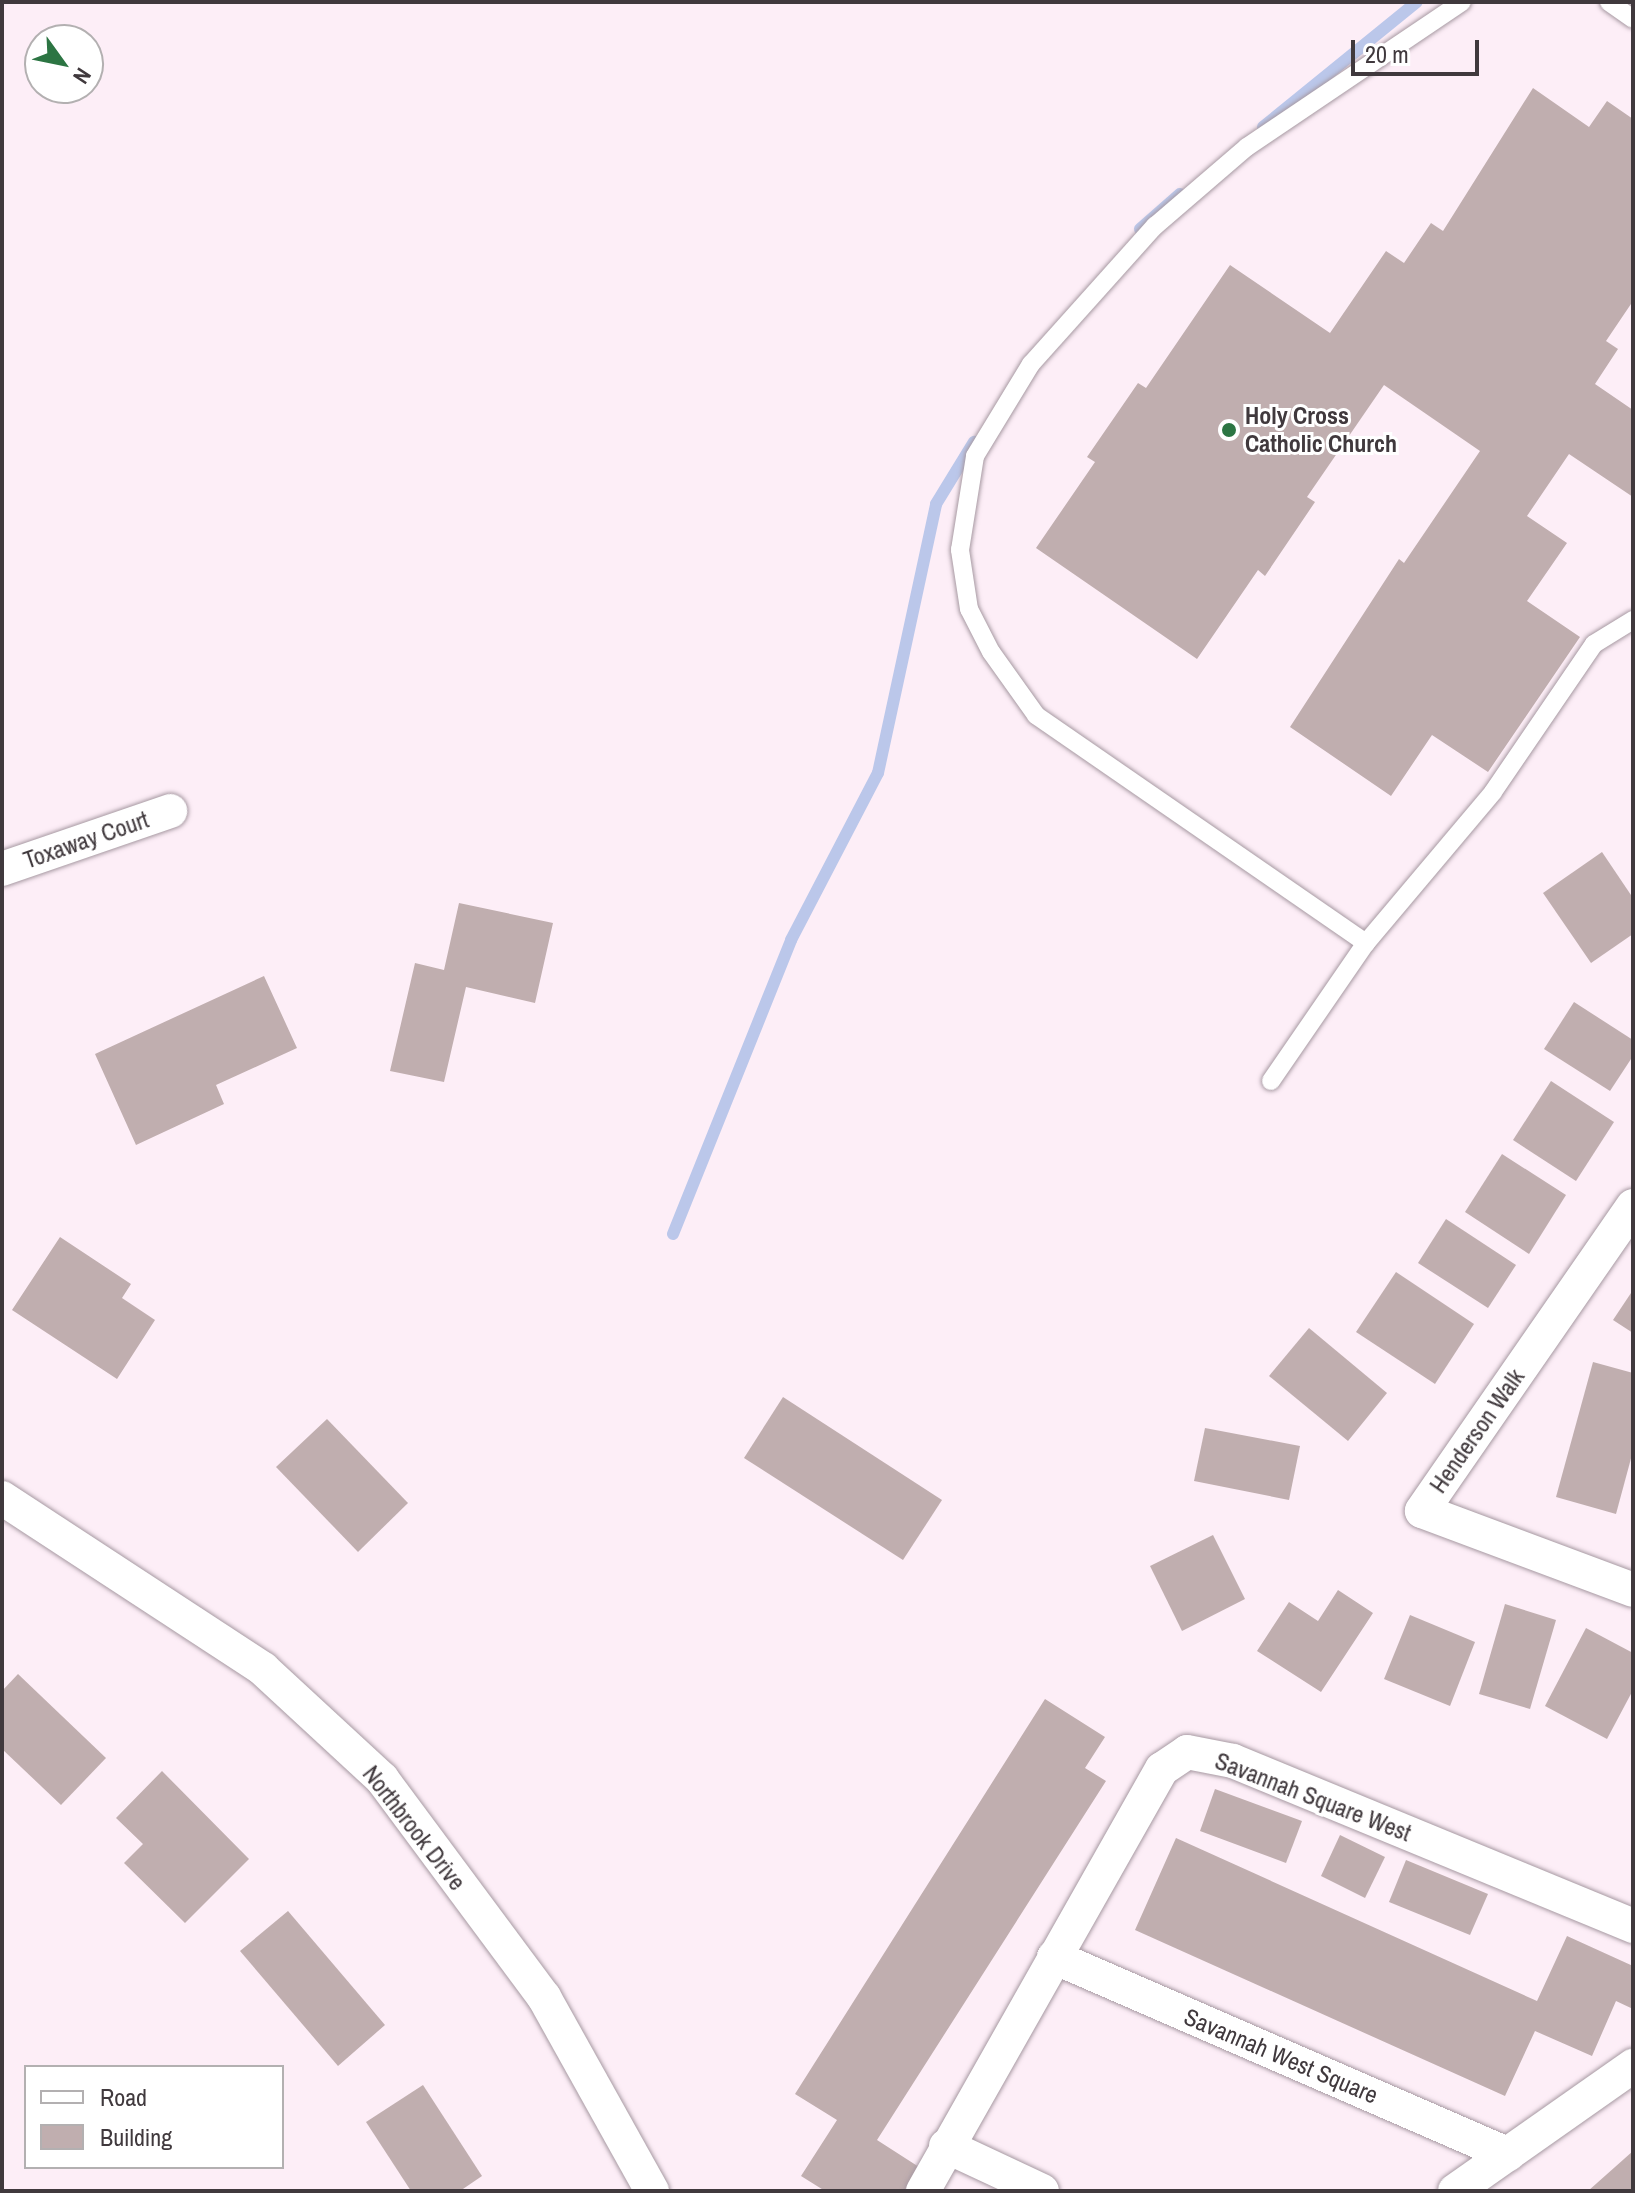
<!DOCTYPE html>
<html>
<head>
<meta charset="utf-8">
<style>
	body { margin:0 }
	#map { position:relative; width:1635px; height:2193px; overflow:hidden; background:#fdeef7; font-family:"Archivo Narrow",sans-serif }
	div>[style] { position:absolute }
	[style*='--x'] { left:calc(var(--x)*1px); top:calc(var(--y)*1px); width:calc(var(--w)*1px); rotate:calc(var(--a)*1deg) }
	.stream>* { height:12px; margin:-6px; padding:0 6px; transform-origin:6px; border-radius:6px; background:#bbc7ea }
	.building>* { inset:0; background:#c0aeaf }
	.roads { filter:drop-shadow(0 0 2px #a799a2) drop-shadow(0 0 2px #a799a2) }
	.lane>* { height:18px; margin:-9px; padding:0 9px; transform-origin:9px; border-radius:9px; background:#fff }
	.street>* { height:34px; margin:-17px; padding:0 17px; transform-origin:17px; border-radius:17px; background:#fff }
	.dots>* { width:22px; height:22px; translate:-50% -50%; box-sizing:border-box; border:4px solid #fff; border-radius:50% }
	span { translate:-50% -50%; white-space:nowrap; text-align:center; line-height:1.15; -webkit-text-stroke:6px #fff; paint-order:stroke }
	.poi-label { font-size:24px; color:#40393d; font-weight:700 }
	.left { translate:0 -50%; text-align:left }
	.street-label { font-size:24px; color:#40393d }
	.frame { position:absolute; inset:0; border:4px solid #40393d; pointer-events:none }
	.legend { position:absolute; left:24px; top:2065px; width:260px; height:104px; box-sizing:border-box; background:#fff; border:2px solid #b3b0b1; margin:0; padding:10px 14px; list-style:none; font-size:24px; color:#40393d }
	.legend li { display:flex; align-items:center; gap:16px; height:40px }
	.legend b { width:40px; border:2px solid #b3b0b1 }
	.north { position:absolute; left:24px; top:24px; width:80px; height:80px; box-sizing:border-box; background:#fff; border:2px solid #b3b0b1; border-radius:50%; rotate:123deg; font-size:22px; font-weight:700; line-height:32px; text-align:center; color:#40393d }
	.north::after { content:''; display:block; margin:auto; width:28px; height:36px; background:#2c7543; clip-path:polygon(50% 0,100% 100%,50% 72%,0 100%) }
	.scale { position:absolute; left:1351px; top:40px; width:128px; height:36px; box-sizing:border-box; border:4px solid #40393d; border-top:0; padding-left:10px; font-size:24px; line-height:28px; white-space:nowrap; color:#40393d; -webkit-text-stroke:6px #fff; paint-order:stroke }
</style>
</head>
<body>
<div id="map">
	<div class="stream">
		<i style="--x:1263;--y:127;--w:198;--a:-39.1"></i>
		<i style="--x:1140;--y:229;--w:53;--a:-41.2"></i>
		<i style="--x:673;--y:1234;--w:317;--a:-68.1"></i>
		<i style="--x:791;--y:940;--w:188;--a:-62.5"></i>
		<i style="--x:878;--y:773;--w:275;--a:-77.8"></i>
		<i style="--x:936;--y:504;--w:73;--a:-58.5"></i>
	</div>
	<div class="building">
		<i style="clip-path:polygon(1533px 88px,1589px 127px,1607px 101px,1633px 119px,1633px 301px,1606px 341px,1618px 349px,1595px 384px,1633px 410px,1633px 497px,1569px 454px,1527px 516px,1567px 543px,1527px 601px,1580px 637px,1488px 772px,1432px 735px,1391px 796px,1290px 727px,1399px 559px,1404px 563px,1480px 451px,1384px 385px,1307px 497px,1315px 502px,1265px 576px,1258px 570px,1197px 659px,1036px 548px,1095px 462px,1087px 457px,1138px 383px,1146px 388px,1230px 265px,1330px 333px,1386px 251px,1404px 263px,1431px 223px,1443px 231px)"></i>
		<i style="clip-path:polygon(1602px 852px,1633px 898px,1633px 934px,1591px 963px,1543px 893px)"></i>
		<i style="clip-path:polygon(459px 903px,553px 923px,535px 1003px,466px 987px,444px 1082px,390px 1071px,415px 963px,444px 970px)"></i>
		<i style="clip-path:polygon(264px 976px,297px 1048px,216px 1085px,224px 1104px,136px 1145px,95px 1054px)"></i>
		<i style="clip-path:polygon(1574px 1002px,1633px 1040px,1633px 1056px,1610px 1091px,1544px 1049px)"></i>
		<i style="clip-path:polygon(1551px 1081px,1614px 1122px,1576px 1181px,1513px 1140px)"></i>
		<i style="clip-path:polygon(1502px 1154px,1566px 1195px,1529px 1254px,1465px 1212px)"></i>
		<i style="clip-path:polygon(1446px 1219px,1516px 1265px,1488px 1308px,1418px 1263px)"></i>
		<i style="clip-path:polygon(60px 1237px,131px 1284px,122px 1298px,155px 1320px,117px 1379px,12px 1310px)"></i>
		<i style="clip-path:polygon(1396px 1272px,1474px 1324px,1435px 1384px,1356px 1332px)"></i>
		<i style="clip-path:polygon(1633px 1290px,1633px 1333px,1613px 1320px)"></i>
		<i style="clip-path:polygon(1309px 1328px,1387px 1393px,1348px 1441px,1269px 1376px)"></i>
		<i style="clip-path:polygon(1593px 1362px,1633px 1373px,1633px 1451px,1616px 1514px,1556px 1497px)"></i>
		<i style="clip-path:polygon(783px 1397px,942px 1500px,903px 1560px,744px 1458px)"></i>
		<i style="clip-path:polygon(327px 1419px,408px 1503px,358px 1552px,276px 1467px)"></i>
		<i style="clip-path:polygon(1205px 1428px,1300px 1446px,1289px 1500px,1194px 1481px)"></i>
		<i style="clip-path:polygon(1213px 1535px,1245px 1599px,1182px 1631px,1150px 1566px)"></i>
		<i style="clip-path:polygon(1338px 1590px,1373px 1613px,1321px 1692px,1257px 1651px,1289px 1602px,1318px 1621px)"></i>
		<i style="clip-path:polygon(1505px 1604px,1556px 1620px,1530px 1709px,1479px 1694px)"></i>
		<i style="clip-path:polygon(1410px 1615px,1475px 1642px,1450px 1706px,1384px 1679px)"></i>
		<i style="clip-path:polygon(1586px 1628px,1633px 1653px,1633px 1690px,1607px 1739px,1545px 1706px)"></i>
		<i style="clip-path:polygon(18px 1674px,106px 1758px,61px 1805px,2px 1749px,2px 1691px)"></i>
		<i style="clip-path:polygon(1045px 1699px,1105px 1737px,1085px 1768px,1106px 1781px,877px 2140px,919px 2167px,904px 2191px,825px 2191px,801px 2176px,837px 2120px,795px 2094px)"></i>
		<i style="clip-path:polygon(162px 1771px,249px 1859px,185px 1923px,124px 1863px,143px 1844px,116px 1818px)"></i>
		<i style="clip-path:polygon(1215px 1789px,1302px 1821px,1286px 1863px,1200px 1831px)"></i>
		<i style="clip-path:polygon(1340px 1835px,1385px 1857px,1365px 1898px,1321px 1876px)"></i>
		<i style="clip-path:polygon(1176px 1838px,1537px 2001px,1567px 1936px,1633px 1966px,1633px 2009px,1616px 2001px,1592px 2056px,1535px 2031px,1505px 2096px,1135px 1930px)"></i>
		<i style="clip-path:polygon(1406px 1860px,1488px 1894px,1470px 1935px,1389px 1902px)"></i>
		<i style="clip-path:polygon(288px 1911px,385px 2025px,338px 2066px,240px 1951px)"></i>
		<i style="clip-path:polygon(423px 2085px,482px 2176px,460px 2191px,411px 2191px,366px 2122px)"></i>
		<i style="clip-path:polygon(1633px 2151px,1633px 2191px,1588px 2191px)"></i>
	</div>
	<div class="roads">
		<div class="lane">
			<i style="--x:1609;--y:2;--w:29;--a:35"></i>
			<i style="--x:1366;--y:943;--w:401;--a:-145.4"></i>
			<i style="--x:1036;--y:715;--w:77;--a:-125.5"></i>
			<i style="--x:991;--y:652;--w:48;--a:-117.1"></i>
			<i style="--x:969;--y:609;--w:60;--a:-98.7"></i>
			<i style="--x:960;--y:550;--w:95;--a:-80.9"></i>
			<i style="--x:975;--y:456;--w:108;--a:-58.7"></i>
			<i style="--x:1031;--y:364;--w:186;--a:-48.1"></i>
			<i style="--x:1155;--y:226;--w:121;--a:-40.7"></i>
			<i style="--x:1247;--y:147;--w:259;--a:-34"></i>
			<i style="--x:1271;--y:1081;--w:168;--a:-55.5"></i>
			<i style="--x:1366;--y:943;--w:197;--a:-49.9"></i>
			<i style="--x:1493;--y:792;--w:179;--a:-55.7"></i>
			<i style="--x:1594;--y:644;--w:46;--a:-31.6"></i>
		</div>
		<div class="street">
			<i style="--x:2;--y:869;--w:178;--a:-19"></i>
			<i style="--x:1633;--y:1206;--w:371;--a:124.7"></i>
			<i style="--x:1422;--y:1511;--w:225;--a:20.5"></i>
			<i style="--x:2;--y:1498;--w:312;--a:33.2"></i>
			<i style="--x:263;--y:1669;--w:162;--a:42.7"></i>
			<i style="--x:382;--y:1779;--w:272;--a:53.4"></i>
			<i style="--x:544;--y:1997;--w:222;--a:60.9"></i>
			<i style="--x:1054;--y:1957;--w:495;--a:23.5"></i>
			<i style="--x:946;--y:2146;--w:106;--a:25.1"></i>
			<i style="--x:923;--y:2191;--w:485;--a:-60.5"></i>
			<i style="--x:1162;--y:1769;--w:30;--a:-34"></i>
			<i style="--x:1187;--y:1752;--w:47;--a:11.1"></i>
			<i style="--x:1233;--y:1761;--w:433;--a:22.4"></i>
			<i style="--x:1455;--y:2191;--w:218;--a:-35.1"></i>
		</div>
	</div>
	<div class="dots">
		<i style="left:1229px;top:430px;background:#2c7543"></i>
	</div>
	<div class="poi-label">
		<span class="left" style="left:1245px;top:430px">Holy Cross<br>Catholic Church</span>
	</div>
	<div class="street-label">
		<span style="left:86px;top:840px;rotate:-19deg">Toxaway Court</span>
		<span style="left:1477px;top:1431px;rotate:-55deg">Henderson Walk</span>
		<span style="left:1313px;top:1797px;rotate:21deg">Savannah Square West</span>
		<span style="left:414px;top:1828px;rotate:52deg">Northbrook Drive</span>
		<span style="left:1281px;top:2056px;rotate:23deg">Savannah West Square</span>
	</div>
	<div class="frame"></div>
	<ul class="legend">
	<li><b style="height:10px;background:#fff"></b>Road</li>
	<li><b style="height:22px;background:#c0aeaf"></b>Building</li>
	</ul>
	<div class="north">N</div>
	<div class="scale">20 m</div>
</div>
</body>
</html>
